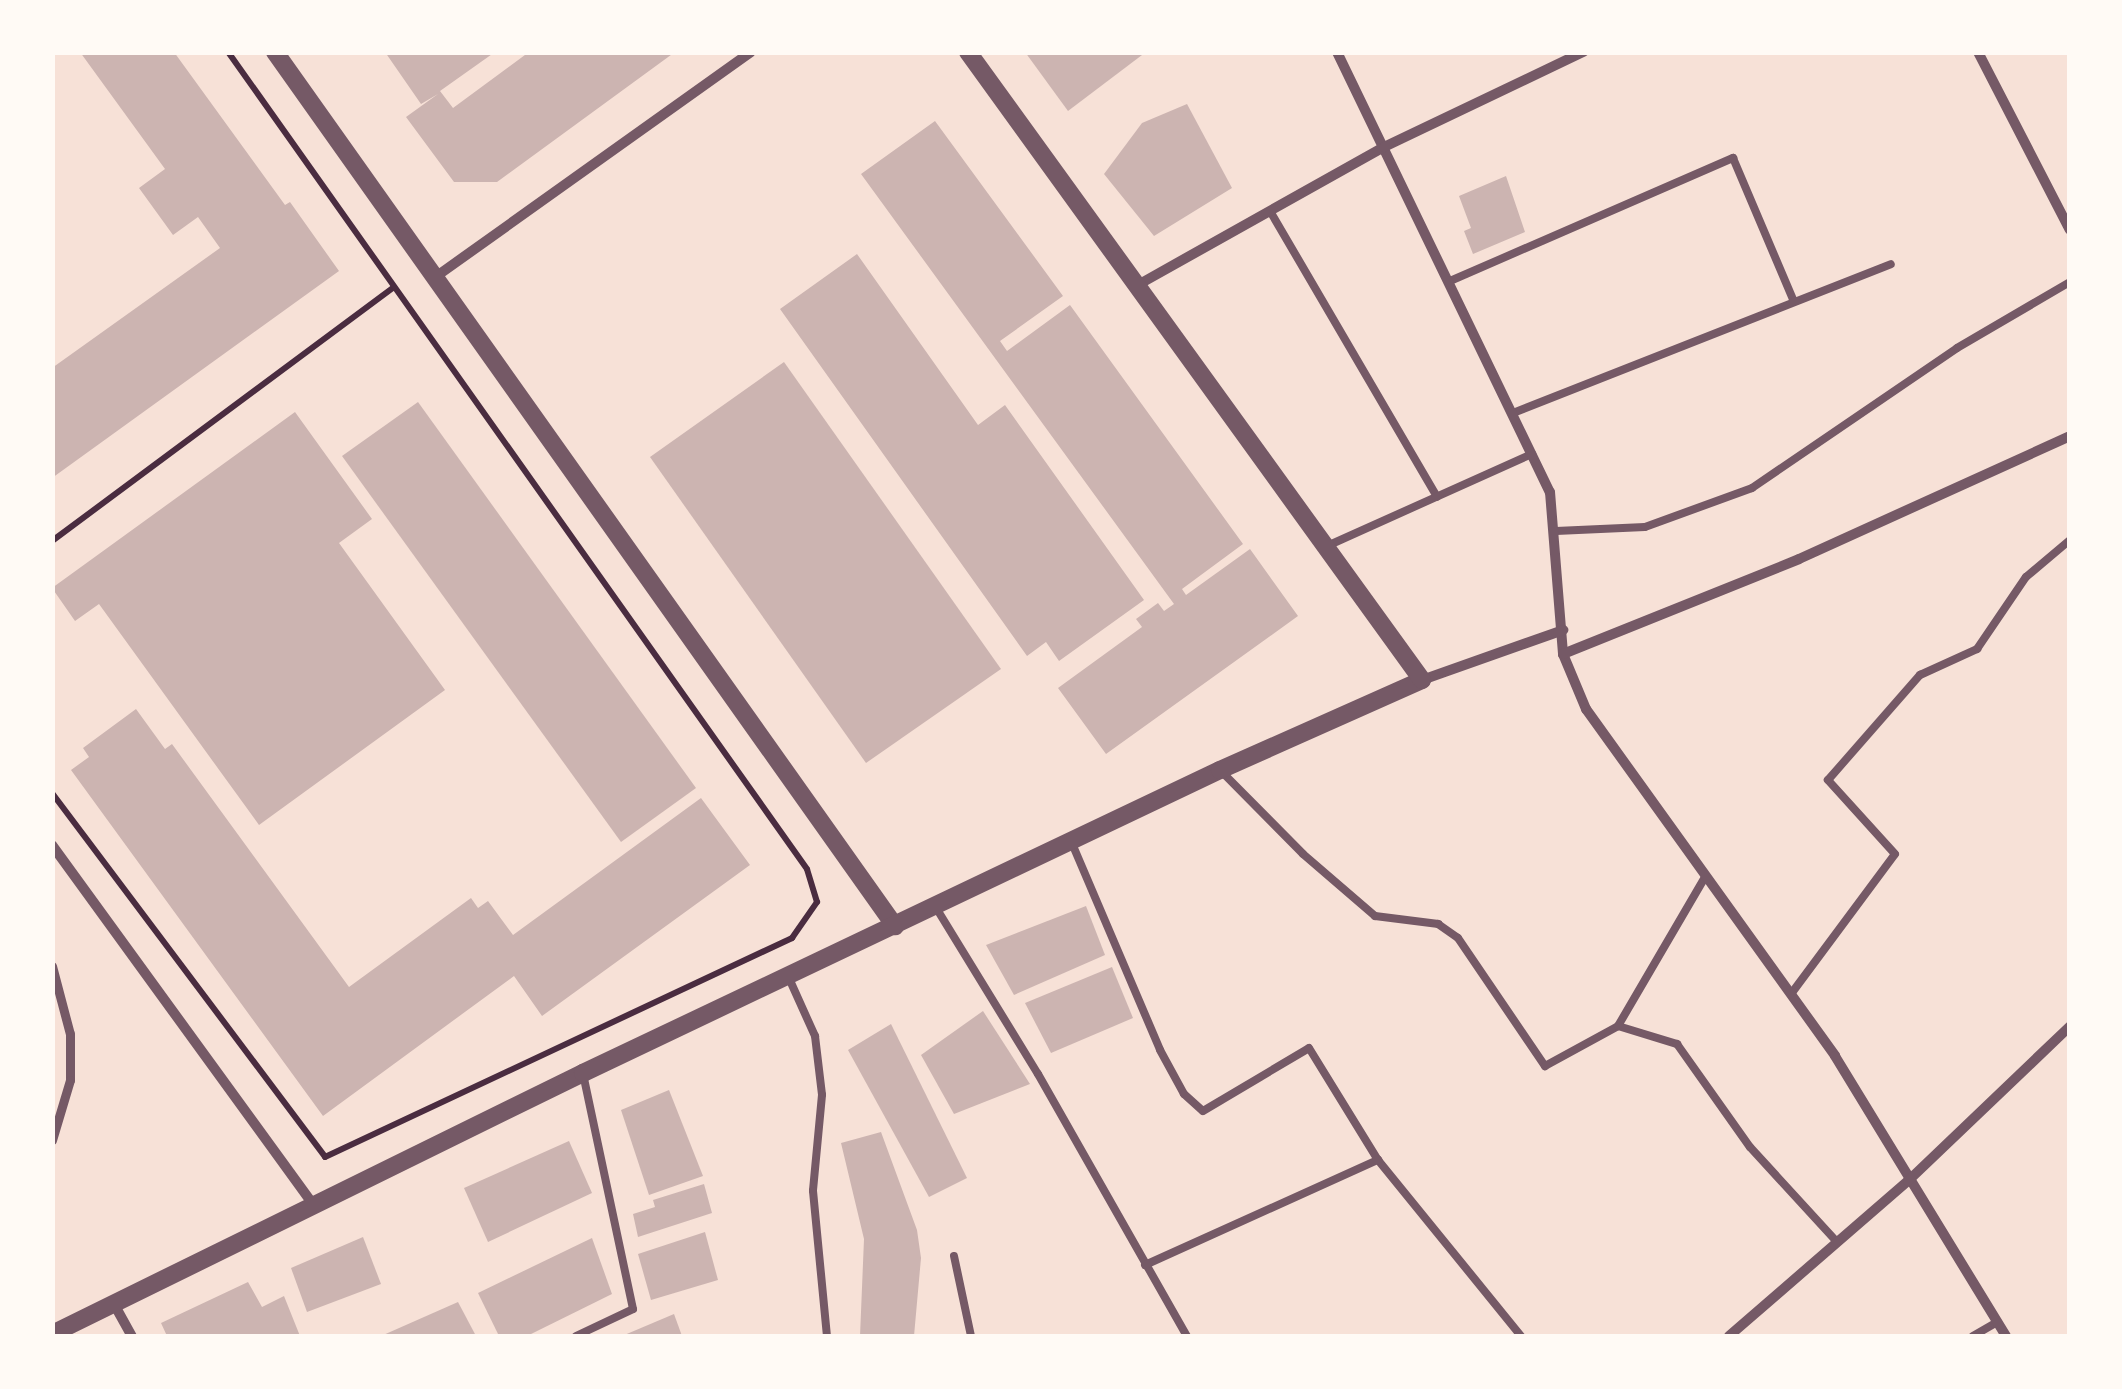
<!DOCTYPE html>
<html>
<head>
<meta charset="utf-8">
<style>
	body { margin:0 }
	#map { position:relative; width:2122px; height:1389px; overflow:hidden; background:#f7e1d7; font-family:Inter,sans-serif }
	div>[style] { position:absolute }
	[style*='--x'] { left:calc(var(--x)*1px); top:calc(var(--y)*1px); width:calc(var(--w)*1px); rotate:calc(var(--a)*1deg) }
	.building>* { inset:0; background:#ccb4b1 }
	.path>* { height:6px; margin:-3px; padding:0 3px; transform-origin:3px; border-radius:3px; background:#4a2c40 }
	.service>* { height:8px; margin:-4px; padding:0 4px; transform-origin:4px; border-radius:4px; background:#755966 }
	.pedestrian>* { height:9px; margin:-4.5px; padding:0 4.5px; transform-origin:4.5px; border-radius:4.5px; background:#755966 }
	.minor>* { height:10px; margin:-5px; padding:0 5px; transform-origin:5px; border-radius:5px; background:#755966 }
	.tertiary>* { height:18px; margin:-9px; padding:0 9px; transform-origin:9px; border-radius:9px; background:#755966 }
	span { translate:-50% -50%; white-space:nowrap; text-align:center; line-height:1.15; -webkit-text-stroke:8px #fffaf5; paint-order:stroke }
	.frame { position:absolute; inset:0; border:55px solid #fffaf5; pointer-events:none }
</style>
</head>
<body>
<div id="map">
	<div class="building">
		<i style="clip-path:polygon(80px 52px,174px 52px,285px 205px,290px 202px,339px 271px,52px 478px,52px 368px,220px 248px,198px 217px,173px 235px,139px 188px,165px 169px)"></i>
		<i style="clip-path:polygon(385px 52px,495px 52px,440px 91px,453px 108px,529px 52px,675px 52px,497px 182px,454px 182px,406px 117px,438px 94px,421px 104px)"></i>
		<i style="clip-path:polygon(1025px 52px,1146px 52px,1068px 111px)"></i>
		<i style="clip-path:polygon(1187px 104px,1232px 188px,1154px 236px,1104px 174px,1142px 123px)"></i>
		<i style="clip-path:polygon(935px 121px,1063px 296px,1000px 341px,1007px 351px,1070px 305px,1243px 544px,1182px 589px,1186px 595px,1250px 549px,1298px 616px,1106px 754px,1058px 688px,1142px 627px,1136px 619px,1158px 603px,1164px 611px,1174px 604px,861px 174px)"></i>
		<i style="clip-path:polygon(1506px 176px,1525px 232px,1473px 254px,1464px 231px,1471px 228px,1459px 196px)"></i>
		<i style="clip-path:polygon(857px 254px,978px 425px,1005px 405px,1144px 600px,1059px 661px,1046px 642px,1027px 656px,780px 309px)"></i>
		<i style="clip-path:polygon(784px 362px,1001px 669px,866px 763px,650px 457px)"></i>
		<i style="clip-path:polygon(418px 402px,696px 788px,621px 842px,342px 456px)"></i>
		<i style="clip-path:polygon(295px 412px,372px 519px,339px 543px,445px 690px,259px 825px,99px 604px,75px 621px,52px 588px)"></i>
		<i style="clip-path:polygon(136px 709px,165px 749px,172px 744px,349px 987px,471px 898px,478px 908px,488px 901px,513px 935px,701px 798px,750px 865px,542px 1016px,514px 976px,323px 1116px,71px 770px,89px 757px,83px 748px)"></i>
		<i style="clip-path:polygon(1086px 906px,1105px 955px,1014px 995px,986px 945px)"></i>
		<i style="clip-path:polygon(1112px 967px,1133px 1018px,1051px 1053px,1025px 1003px)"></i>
		<i style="clip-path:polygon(983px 1011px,1030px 1084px,954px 1114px,921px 1055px)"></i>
		<i style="clip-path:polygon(891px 1024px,967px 1178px,929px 1197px,848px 1050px)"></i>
		<i style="clip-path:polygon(669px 1090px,703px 1176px,649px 1195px,621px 1110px)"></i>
		<i style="clip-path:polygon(881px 1132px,917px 1230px,921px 1258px,914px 1336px,860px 1336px,864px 1239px,841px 1143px)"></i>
		<i style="clip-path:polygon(569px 1141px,592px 1193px,488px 1242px,464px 1188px)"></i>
		<i style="clip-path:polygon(704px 1184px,712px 1213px,638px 1237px,633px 1214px,655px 1207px,653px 1200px)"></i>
		<i style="clip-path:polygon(705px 1232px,718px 1280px,651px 1300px,638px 1254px)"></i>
		<i style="clip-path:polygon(363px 1237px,381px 1284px,307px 1312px,291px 1268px)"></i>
		<i style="clip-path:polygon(592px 1238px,612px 1294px,527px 1336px,499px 1336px,478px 1293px)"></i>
		<i style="clip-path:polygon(248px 1282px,262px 1307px,284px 1296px,300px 1336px,167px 1336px,161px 1323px)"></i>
		<i style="clip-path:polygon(458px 1302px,476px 1336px,381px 1336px)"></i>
		<i style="clip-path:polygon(674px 1314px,682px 1336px,622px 1336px)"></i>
	</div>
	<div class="path">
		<i style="--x:52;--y:541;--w:425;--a:-36.6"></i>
		<i style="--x:52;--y:793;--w:455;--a:53.1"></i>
		<i style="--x:325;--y:1157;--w:516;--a:-25.12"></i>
		<i style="--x:792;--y:938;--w:44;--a:-55.2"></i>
		<i style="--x:817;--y:902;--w:34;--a:-107"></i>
		<i style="--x:807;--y:869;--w:1001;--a:-125.32"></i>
	</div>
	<div class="service">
		<i style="--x:1270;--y:211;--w:331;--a:59.7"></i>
		<i style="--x:1450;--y:281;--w:309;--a:-23.5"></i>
		<i style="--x:1733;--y:158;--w:156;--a:67"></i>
		<i style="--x:1513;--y:413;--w:406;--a:-21.5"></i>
		<i style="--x:1556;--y:531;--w:89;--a:-2.6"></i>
		<i style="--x:1645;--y:527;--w:114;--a:-20"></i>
		<i style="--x:1752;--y:488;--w:248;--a:-34.3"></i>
		<i style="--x:1957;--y:348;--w:131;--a:-30.3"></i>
		<i style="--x:1327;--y:546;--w:225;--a:-24.2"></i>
		<i style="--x:1220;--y:770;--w:118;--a:45.3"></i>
		<i style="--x:1303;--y:854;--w:95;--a:40.7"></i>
		<i style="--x:1375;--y:916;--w:64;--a:7.2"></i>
		<i style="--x:1438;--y:924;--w:24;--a:35"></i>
		<i style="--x:1458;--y:938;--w:155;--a:55.8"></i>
		<i style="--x:1545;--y:1066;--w:83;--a:-28.7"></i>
		<i style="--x:1618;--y:1026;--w:173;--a:-59.7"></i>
		<i style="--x:1071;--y:841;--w:227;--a:66.9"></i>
		<i style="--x:1160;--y:1050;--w:50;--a:61.4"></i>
		<i style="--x:1184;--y:1094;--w:25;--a:42"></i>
		<i style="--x:1203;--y:1111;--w:123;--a:-30.7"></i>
		<i style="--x:1309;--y:1048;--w:132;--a:58.4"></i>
		<i style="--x:1378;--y:1160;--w:227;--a:50.9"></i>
		<i style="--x:935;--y:906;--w:197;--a:58.5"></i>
		<i style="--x:1038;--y:1074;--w:301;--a:60.4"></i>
		<i style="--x:788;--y:976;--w:66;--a:65.8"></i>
		<i style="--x:815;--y:1036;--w:59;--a:83.2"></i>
		<i style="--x:822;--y:1095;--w:96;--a:95.4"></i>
		<i style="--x:813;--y:1191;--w:146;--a:84.5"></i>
		<i style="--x:1791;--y:994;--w:174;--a:-53.4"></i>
		<i style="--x:1895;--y:854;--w:100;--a:-132.2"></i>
		<i style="--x:1828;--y:780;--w:140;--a:-48.8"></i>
		<i style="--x:1920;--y:675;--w:63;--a:-24.5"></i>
		<i style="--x:1977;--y:649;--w:87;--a:-55.8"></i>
		<i style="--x:2026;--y:577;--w:57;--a:-40.1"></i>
		<i style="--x:1618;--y:1026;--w:62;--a:17"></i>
		<i style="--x:1677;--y:1044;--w:126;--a:54.7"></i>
		<i style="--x:1750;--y:1147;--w:129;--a:47.5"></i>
		<i style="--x:954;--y:1256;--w:82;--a:78"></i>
		<i style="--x:1145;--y:1265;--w:256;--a:-24.3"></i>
		<i style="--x:576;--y:1336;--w:63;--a:-25.3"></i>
		<i style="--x:633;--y:1309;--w:241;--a:-102"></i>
		<i style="--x:1973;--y:1336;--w:28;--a:-30"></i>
	</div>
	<div class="pedestrian">
		<i style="--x:52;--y:966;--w:70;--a:75.2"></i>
		<i style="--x:70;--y:1034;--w:46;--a:90"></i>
		<i style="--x:70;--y:1080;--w:63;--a:106.7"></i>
	</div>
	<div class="minor">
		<i style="--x:1337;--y:52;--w:489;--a:64.2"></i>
		<i style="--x:1550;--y:492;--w:163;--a:85.4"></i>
		<i style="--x:1563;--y:654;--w:60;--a:67.3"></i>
		<i style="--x:1586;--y:709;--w:427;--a:54.3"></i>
		<i style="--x:1835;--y:1056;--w:328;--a:58.6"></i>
		<i style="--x:1978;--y:52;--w:200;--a:62.7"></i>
		<i style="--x:434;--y:278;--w:389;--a:-35.5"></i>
		<i style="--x:1136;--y:286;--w:284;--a:-29.3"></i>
		<i style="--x:1384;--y:147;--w:221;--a:-25.5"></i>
		<i style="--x:1563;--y:654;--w:254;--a:-21.9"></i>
		<i style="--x:1799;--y:559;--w:298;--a:-24.4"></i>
		<i style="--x:1422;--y:680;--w:150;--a:-19.5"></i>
		<i style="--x:52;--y:845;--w:444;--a:54"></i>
		<i style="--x:114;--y:1304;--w:37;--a:61"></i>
		<i style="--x:1729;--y:1336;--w:237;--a:-40.9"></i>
		<i style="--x:1908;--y:1181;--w:224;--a:-43.7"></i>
	</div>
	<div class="tertiary">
		<i style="--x:275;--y:52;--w:1072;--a:54.65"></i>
		<i style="--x:52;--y:1334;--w:592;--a:-26.18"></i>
		<i style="--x:583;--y:1073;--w:705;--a:-25.44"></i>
		<i style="--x:1220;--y:770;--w:221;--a:-24"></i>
		<i style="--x:1422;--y:680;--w:775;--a:-125.86"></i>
	</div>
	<div class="frame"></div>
</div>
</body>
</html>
